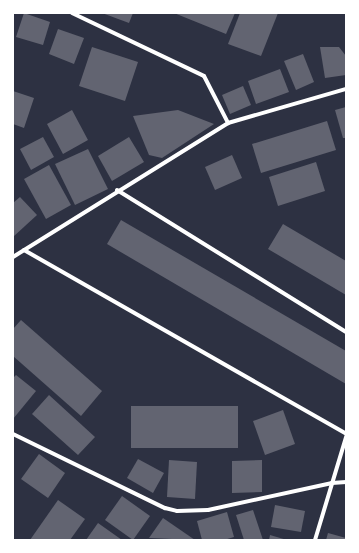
<!DOCTYPE html>
<html>
<head>
<meta charset="utf-8">
<style>
	body { margin:0 }
	#map { position:relative; width:359px; height:553px; overflow:hidden; background:#2d3142; font-family:Quicksand,sans-serif }
	div>[style] { position:absolute }
	[style*='--x'] { left:calc(var(--x)*1px); top:calc(var(--y)*1px); width:calc(var(--w)*1px); rotate:calc(var(--a)*1deg) }
	.building>* { inset:0; background:#626471 }
	.pedestrian>* { height:3.5px; margin:-1.75px; padding:0 1.75px; transform-origin:1.75px; border-radius:1.75px; background:#fff }
	.minor>* { height:4px; margin:-2px; padding:0 2px; transform-origin:2px; border-radius:2px; background:#fff }
	span { translate:-50% -50%; white-space:nowrap; text-align:center; line-height:1.15; -webkit-text-stroke:3px #fff; paint-order:stroke }
	.frame { position:absolute; inset:0; border:14px solid #fff; pointer-events:none }
</style>
</head>
<body>
<div id="map">
	<div class="building">
		<i style="clip-path:polygon(24px 13px,50px 22px,43px 45px,16px 37px)"></i>
		<i style="clip-path:polygon(102px 13px,133px 13px,129px 23px)"></i>
		<i style="clip-path:polygon(174px 13px,235px 13px,226px 34px)"></i>
		<i style="clip-path:polygon(240px 13px,278px 13px,261px 56px,228px 44px)"></i>
		<i style="clip-path:polygon(58px 29px,84px 38px,74px 64px,49px 54px)"></i>
		<i style="clip-path:polygon(92px 47px,138px 62px,125px 101px,79px 86px)"></i>
		<i style="clip-path:polygon(320px 47px,339px 47px,346px 56px,346px 75px,325px 78px)"></i>
		<i style="clip-path:polygon(303px 54px,314px 82px,296px 90px,284px 61px)"></i>
		<i style="clip-path:polygon(280px 69px,289px 92px,256px 104px,248px 81px)"></i>
		<i style="clip-path:polygon(243px 86px,251px 105px,230px 114px,222px 95px)"></i>
		<i style="clip-path:polygon(13px 91px,34px 98px,24px 128px,13px 124px)"></i>
		<i style="clip-path:polygon(346px 107px,346px 138px,343px 138px,335px 110px)"></i>
		<i style="clip-path:polygon(72px 110px,88px 140px,63px 154px,47px 124px)"></i>
		<i style="clip-path:polygon(178px 110px,214px 124px,162px 158px,149px 155px,133px 116px)"></i>
		<i style="clip-path:polygon(327px 121px,336px 150px,261px 173px,252px 144px)"></i>
		<i style="clip-path:polygon(43px 137px,54px 157px,31px 170px,20px 149px)"></i>
		<i style="clip-path:polygon(129px 137px,144px 162px,112px 181px,98px 156px)"></i>
		<i style="clip-path:polygon(88px 149px,108px 189px,75px 205px,55px 164px)"></i>
		<i style="clip-path:polygon(232px 155px,242px 178px,215px 190px,205px 167px)"></i>
		<i style="clip-path:polygon(316px 162px,325px 191px,278px 206px,269px 177px)"></i>
		<i style="clip-path:polygon(49px 165px,71px 205px,46px 219px,24px 179px)"></i>
		<i style="clip-path:polygon(20px 197px,37px 215px,13px 237px,13px 203px)"></i>
		<i style="clip-path:polygon(121px 220px,346px 351px,346px 384px,107px 244px)"></i>
		<i style="clip-path:polygon(283px 224px,346px 261px,346px 295px,268px 249px)"></i>
		<i style="clip-path:polygon(21px 320px,102px 391px,81px 416px,13px 356px,13px 329px)"></i>
		<i style="clip-path:polygon(16px 375px,36px 391px,13px 419px,13px 378px)"></i>
		<i style="clip-path:polygon(49px 395px,95px 437px,78px 455px,32px 414px)"></i>
		<i style="clip-path:polygon(131px 406px,238px 406px,238px 448px,131px 448px)"></i>
		<i style="clip-path:polygon(283px 410px,295px 444px,265px 455px,253px 421px)"></i>
		<i style="clip-path:polygon(39px 454px,65px 473px,48px 498px,21px 479px)"></i>
		<i style="clip-path:polygon(138px 459px,164px 473px,153px 493px,127px 478px)"></i>
		<i style="clip-path:polygon(169px 460px,197px 462px,195px 499px,167px 497px)"></i>
		<i style="clip-path:polygon(262px 460px,262px 492px,232px 493px,232px 461px)"></i>
		<i style="clip-path:polygon(122px 496px,150px 516px,133px 540px,105px 520px)"></i>
		<i style="clip-path:polygon(58px 500px,85px 519px,70px 540px,30px 540px)"></i>
		<i style="clip-path:polygon(275px 505px,305px 511px,301px 532px,271px 527px)"></i>
		<i style="clip-path:polygon(253px 510px,263px 540px,244px 540px,236px 515px)"></i>
		<i style="clip-path:polygon(227px 512px,234px 537px,224px 540px,202px 540px,197px 521px)"></i>
		<i style="clip-path:polygon(163px 518px,195px 540px,149px 538px)"></i>
		<i style="clip-path:polygon(98px 523px,122px 540px,86px 540px)"></i>
		<i style="clip-path:polygon(328px 533px,346px 538px,346px 540px,326px 540px)"></i>
		<i style="clip-path:polygon(270px 535px,287px 540px,269px 540px)"></i>
	</div>
	<div class="pedestrian">
		<i style="--x:332;--y:483;--w:14;--a:-4"></i>
	</div>
	<div class="minor">
		<i style="--x:72;--y:13;--w:146;--a:25.5"></i>
		<i style="--x:204;--y:76;--w:53;--a:62.9"></i>
		<i style="--x:117;--y:190;--w:269;--a:31.8"></i>
		<i style="--x:24;--y:250;--w:371;--a:29.7"></i>
		<i style="--x:13;--y:257;--w:253;--a:-31.9"></i>
		<i style="--x:228;--y:123;--w:123;--a:-16.1"></i>
		<i style="--x:13;--y:434;--w:169;--a:26"></i>
		<i style="--x:165;--y:508;--w:12;--a:14"></i>
		<i style="--x:177;--y:511;--w:31;--a:-2"></i>
		<i style="--x:208;--y:510;--w:127;--a:-12.3"></i>
		<i style="--x:315;--y:540;--w:108;--a:-73.2"></i>
	</div>
	<div class="frame"></div>
</div>
</body>
</html>
